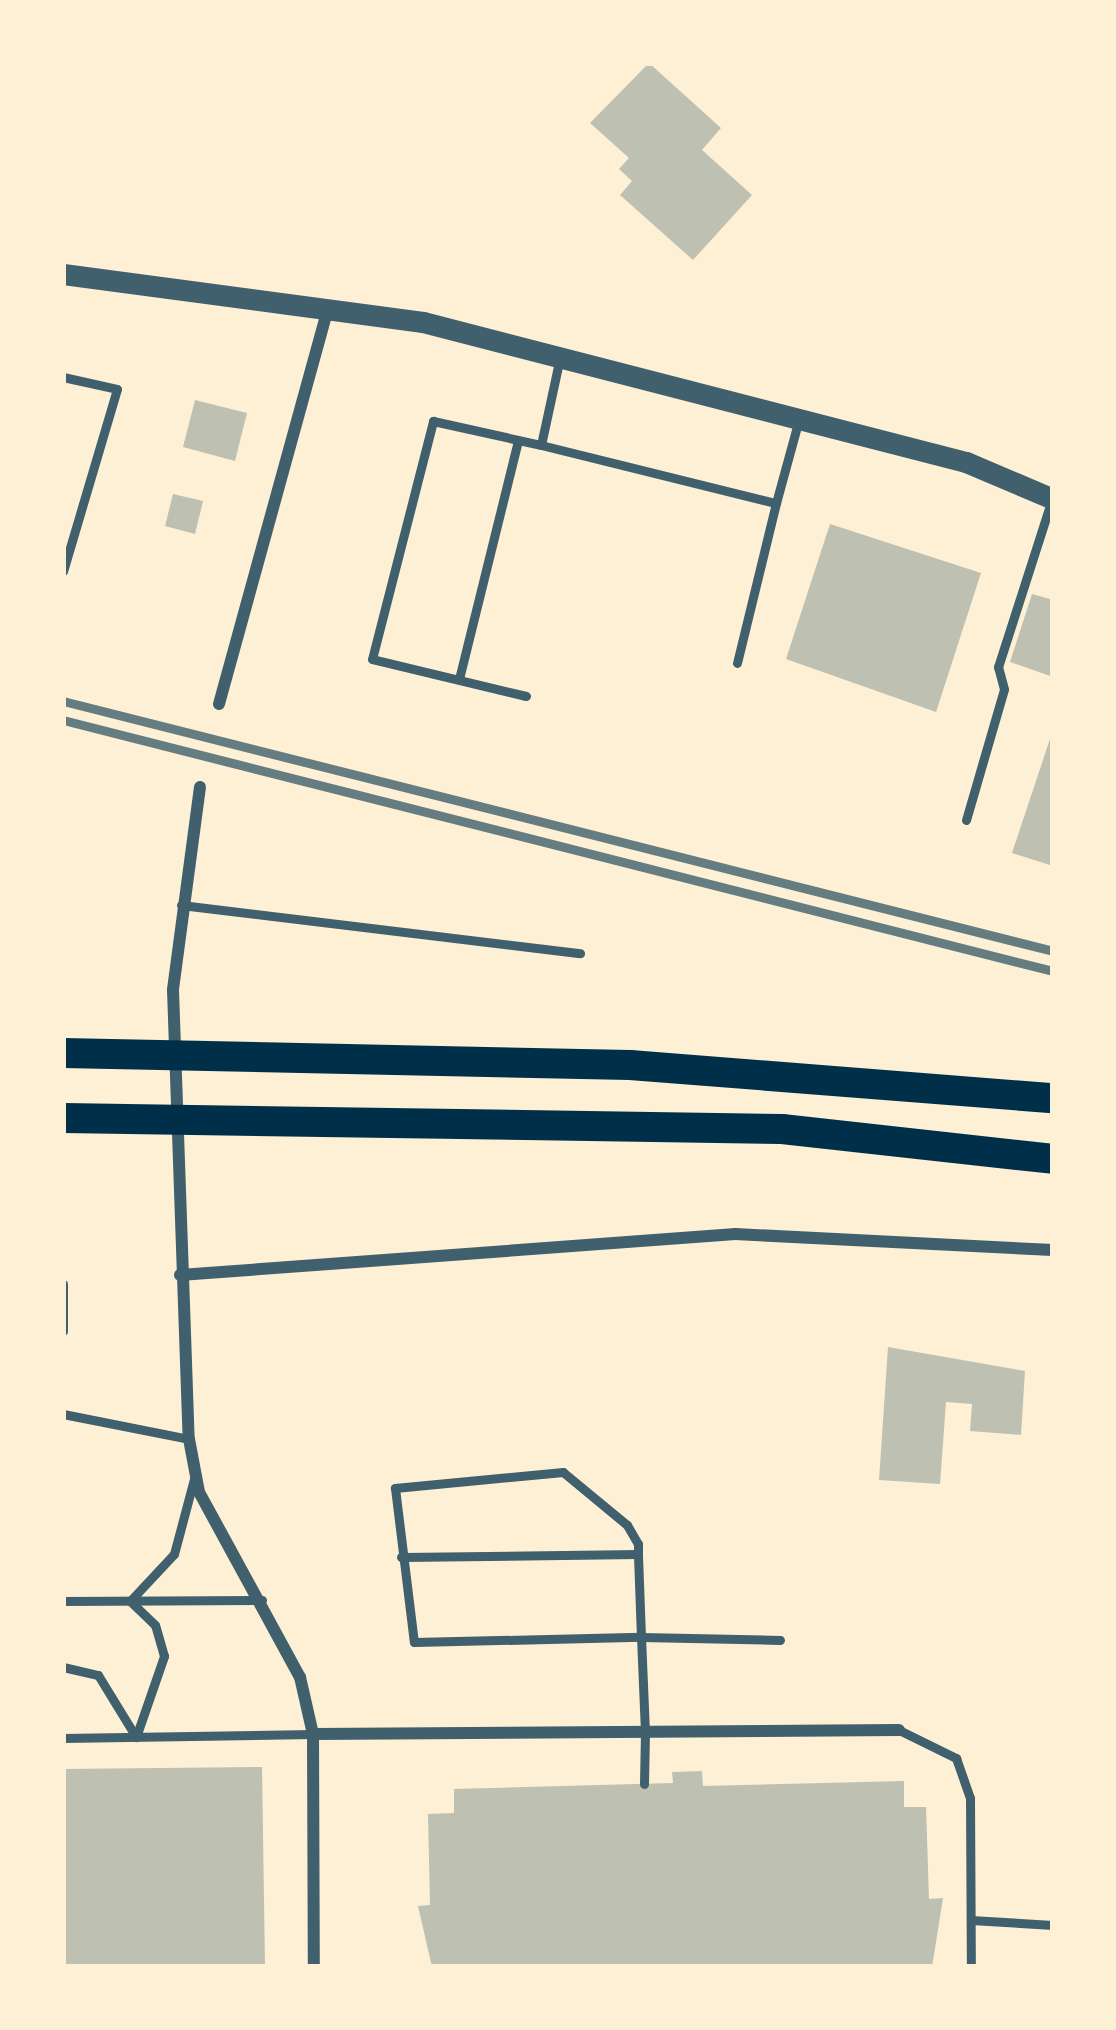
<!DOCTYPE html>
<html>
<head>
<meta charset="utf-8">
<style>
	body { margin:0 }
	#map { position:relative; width:1116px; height:2030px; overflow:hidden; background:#fdf0d5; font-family:"Roboto Condensed",sans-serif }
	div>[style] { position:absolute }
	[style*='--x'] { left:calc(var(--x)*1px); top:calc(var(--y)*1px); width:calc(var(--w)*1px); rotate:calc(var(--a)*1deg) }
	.building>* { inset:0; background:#bec0b2 }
	.service>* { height:9px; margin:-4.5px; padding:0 4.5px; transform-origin:4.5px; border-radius:4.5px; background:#3f606c }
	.minor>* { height:12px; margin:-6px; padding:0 6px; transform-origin:6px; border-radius:6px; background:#3f606c }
	.tertiary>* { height:21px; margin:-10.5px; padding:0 10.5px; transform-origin:10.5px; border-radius:10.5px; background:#3f606c }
	.primary>* { height:30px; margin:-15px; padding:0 15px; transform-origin:15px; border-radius:15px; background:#003049 }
	.rail>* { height:9px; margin:-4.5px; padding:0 4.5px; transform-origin:4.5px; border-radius:4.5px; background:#657d81 }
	span { translate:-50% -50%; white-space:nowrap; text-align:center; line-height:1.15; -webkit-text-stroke:12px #fdf0d5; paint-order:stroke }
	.frame { position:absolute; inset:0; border:66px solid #fdf0d5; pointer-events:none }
</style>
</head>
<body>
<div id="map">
	<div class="building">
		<i style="clip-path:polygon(649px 63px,721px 128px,702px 150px,752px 195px,693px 260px,620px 195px,632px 181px,619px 169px,629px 158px,590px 123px)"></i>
		<i style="clip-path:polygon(195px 400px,247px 413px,235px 461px,183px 447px)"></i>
		<i style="clip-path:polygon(173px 494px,203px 501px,195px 534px,165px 526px)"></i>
		<i style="clip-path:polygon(830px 524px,981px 573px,936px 712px,786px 659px)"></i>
		<i style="clip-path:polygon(1032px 594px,1053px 600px,1053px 677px,1010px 662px)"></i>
		<i style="clip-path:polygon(1053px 730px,1053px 866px,1012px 853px)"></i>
		<i style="clip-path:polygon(888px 1347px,1025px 1371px,1021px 1435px,970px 1431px,972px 1404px,946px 1402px,940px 1484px,879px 1480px)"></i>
		<i style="clip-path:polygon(262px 1767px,265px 1967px,63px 1967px,63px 1769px)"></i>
		<i style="clip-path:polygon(702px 1771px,703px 1786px,904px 1781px,904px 1807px,926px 1807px,929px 1899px,943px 1898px,932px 1967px,432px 1967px,418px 1906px,430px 1905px,428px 1814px,454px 1813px,454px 1789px,673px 1783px,672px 1772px)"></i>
	</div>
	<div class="service">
		<i style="--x:560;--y:357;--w:90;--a:102.2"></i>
		<i style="--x:541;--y:445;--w:242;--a:13.9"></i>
		<i style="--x:776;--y:503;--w:87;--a:-74.7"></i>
		<i style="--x:63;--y:377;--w:55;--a:12.5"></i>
		<i style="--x:117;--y:389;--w:190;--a:106.5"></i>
		<i style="--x:737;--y:663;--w:165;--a:-76.3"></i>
		<i style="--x:459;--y:679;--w:246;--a:-76.1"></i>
		<i style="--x:526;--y:696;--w:158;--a:-166.5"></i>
		<i style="--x:372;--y:659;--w:246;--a:-75.6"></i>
		<i style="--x:433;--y:421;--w:111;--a:12.5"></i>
		<i style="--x:966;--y:820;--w:136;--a:-73.8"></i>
		<i style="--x:1004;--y:689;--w:23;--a:-105"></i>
		<i style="--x:998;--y:667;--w:176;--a:-72.2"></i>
		<i style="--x:181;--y:905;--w:402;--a:6.9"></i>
		<i style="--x:63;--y:1284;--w:47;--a:90"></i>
		<i style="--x:63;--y:1414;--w:128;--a:11.2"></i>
		<i style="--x:401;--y:1557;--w:237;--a:-0.7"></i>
		<i style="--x:63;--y:1601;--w:199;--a:-0.3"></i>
		<i style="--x:63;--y:1667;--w:36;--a:13"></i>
		<i style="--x:98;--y:1675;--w:73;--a:58.5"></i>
		<i style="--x:136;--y:1737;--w:86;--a:-70.9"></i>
		<i style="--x:164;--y:1656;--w:32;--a:-106"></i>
		<i style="--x:155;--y:1625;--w:35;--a:-136"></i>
		<i style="--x:130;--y:1601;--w:64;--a:-46.9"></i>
		<i style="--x:174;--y:1554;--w:78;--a:-75.1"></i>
		<i style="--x:899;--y:1730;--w:64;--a:26.2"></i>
		<i style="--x:956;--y:1758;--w:42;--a:70.7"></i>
		<i style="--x:970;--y:1798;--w:169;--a:89.7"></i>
		<i style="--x:63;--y:1738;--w:250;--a:-0.9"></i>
		<i style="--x:644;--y:1784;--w:52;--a:-88.9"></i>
		<i style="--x:645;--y:1732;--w:95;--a:-92.4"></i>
		<i style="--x:641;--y:1637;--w:83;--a:-92.1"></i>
		<i style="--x:638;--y:1554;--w:10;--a:-90"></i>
		<i style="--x:638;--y:1544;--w:22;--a:-120"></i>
		<i style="--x:627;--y:1525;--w:83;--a:-140.4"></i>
		<i style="--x:563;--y:1472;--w:169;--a:174.6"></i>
		<i style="--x:395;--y:1488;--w:155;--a:83"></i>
		<i style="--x:414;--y:1642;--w:227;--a:-1.3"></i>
		<i style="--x:641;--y:1637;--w:139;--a:1.2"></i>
		<i style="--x:971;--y:1920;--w:82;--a:3.5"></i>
	</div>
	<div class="minor">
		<i style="--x:219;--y:704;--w:410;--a:-74.6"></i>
		<i style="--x:200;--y:787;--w:205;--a:97.6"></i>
		<i style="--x:173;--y:990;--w:449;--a:88"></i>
		<i style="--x:189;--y:1439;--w:54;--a:79.3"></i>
		<i style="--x:199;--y:1492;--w:211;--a:61.4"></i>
		<i style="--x:300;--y:1677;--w:58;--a:77.2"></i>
		<i style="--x:313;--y:1734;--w:233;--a:89.8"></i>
		<i style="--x:180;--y:1275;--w:557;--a:-4.22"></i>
		<i style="--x:735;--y:1234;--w:318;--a:2.9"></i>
		<i style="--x:313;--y:1734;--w:586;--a:-0.39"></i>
	</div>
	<div class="tertiary">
		<i style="--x:63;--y:274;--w:363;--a:7.6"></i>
		<i style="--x:423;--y:322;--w:561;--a:14.46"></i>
		<i style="--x:966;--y:462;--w:95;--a:23"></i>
	</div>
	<div class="primary">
		<i style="--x:63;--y:1053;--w:567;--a:1.21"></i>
		<i style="--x:630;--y:1065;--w:424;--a:4.5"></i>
		<i style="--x:63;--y:1118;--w:719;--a:0.88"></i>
		<i style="--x:782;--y:1129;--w:273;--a:6.3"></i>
	</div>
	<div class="rail">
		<i style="--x:63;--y:701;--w:1021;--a:14.17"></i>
		<i style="--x:63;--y:720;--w:1021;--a:14.23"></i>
	</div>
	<div class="frame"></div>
</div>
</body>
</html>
